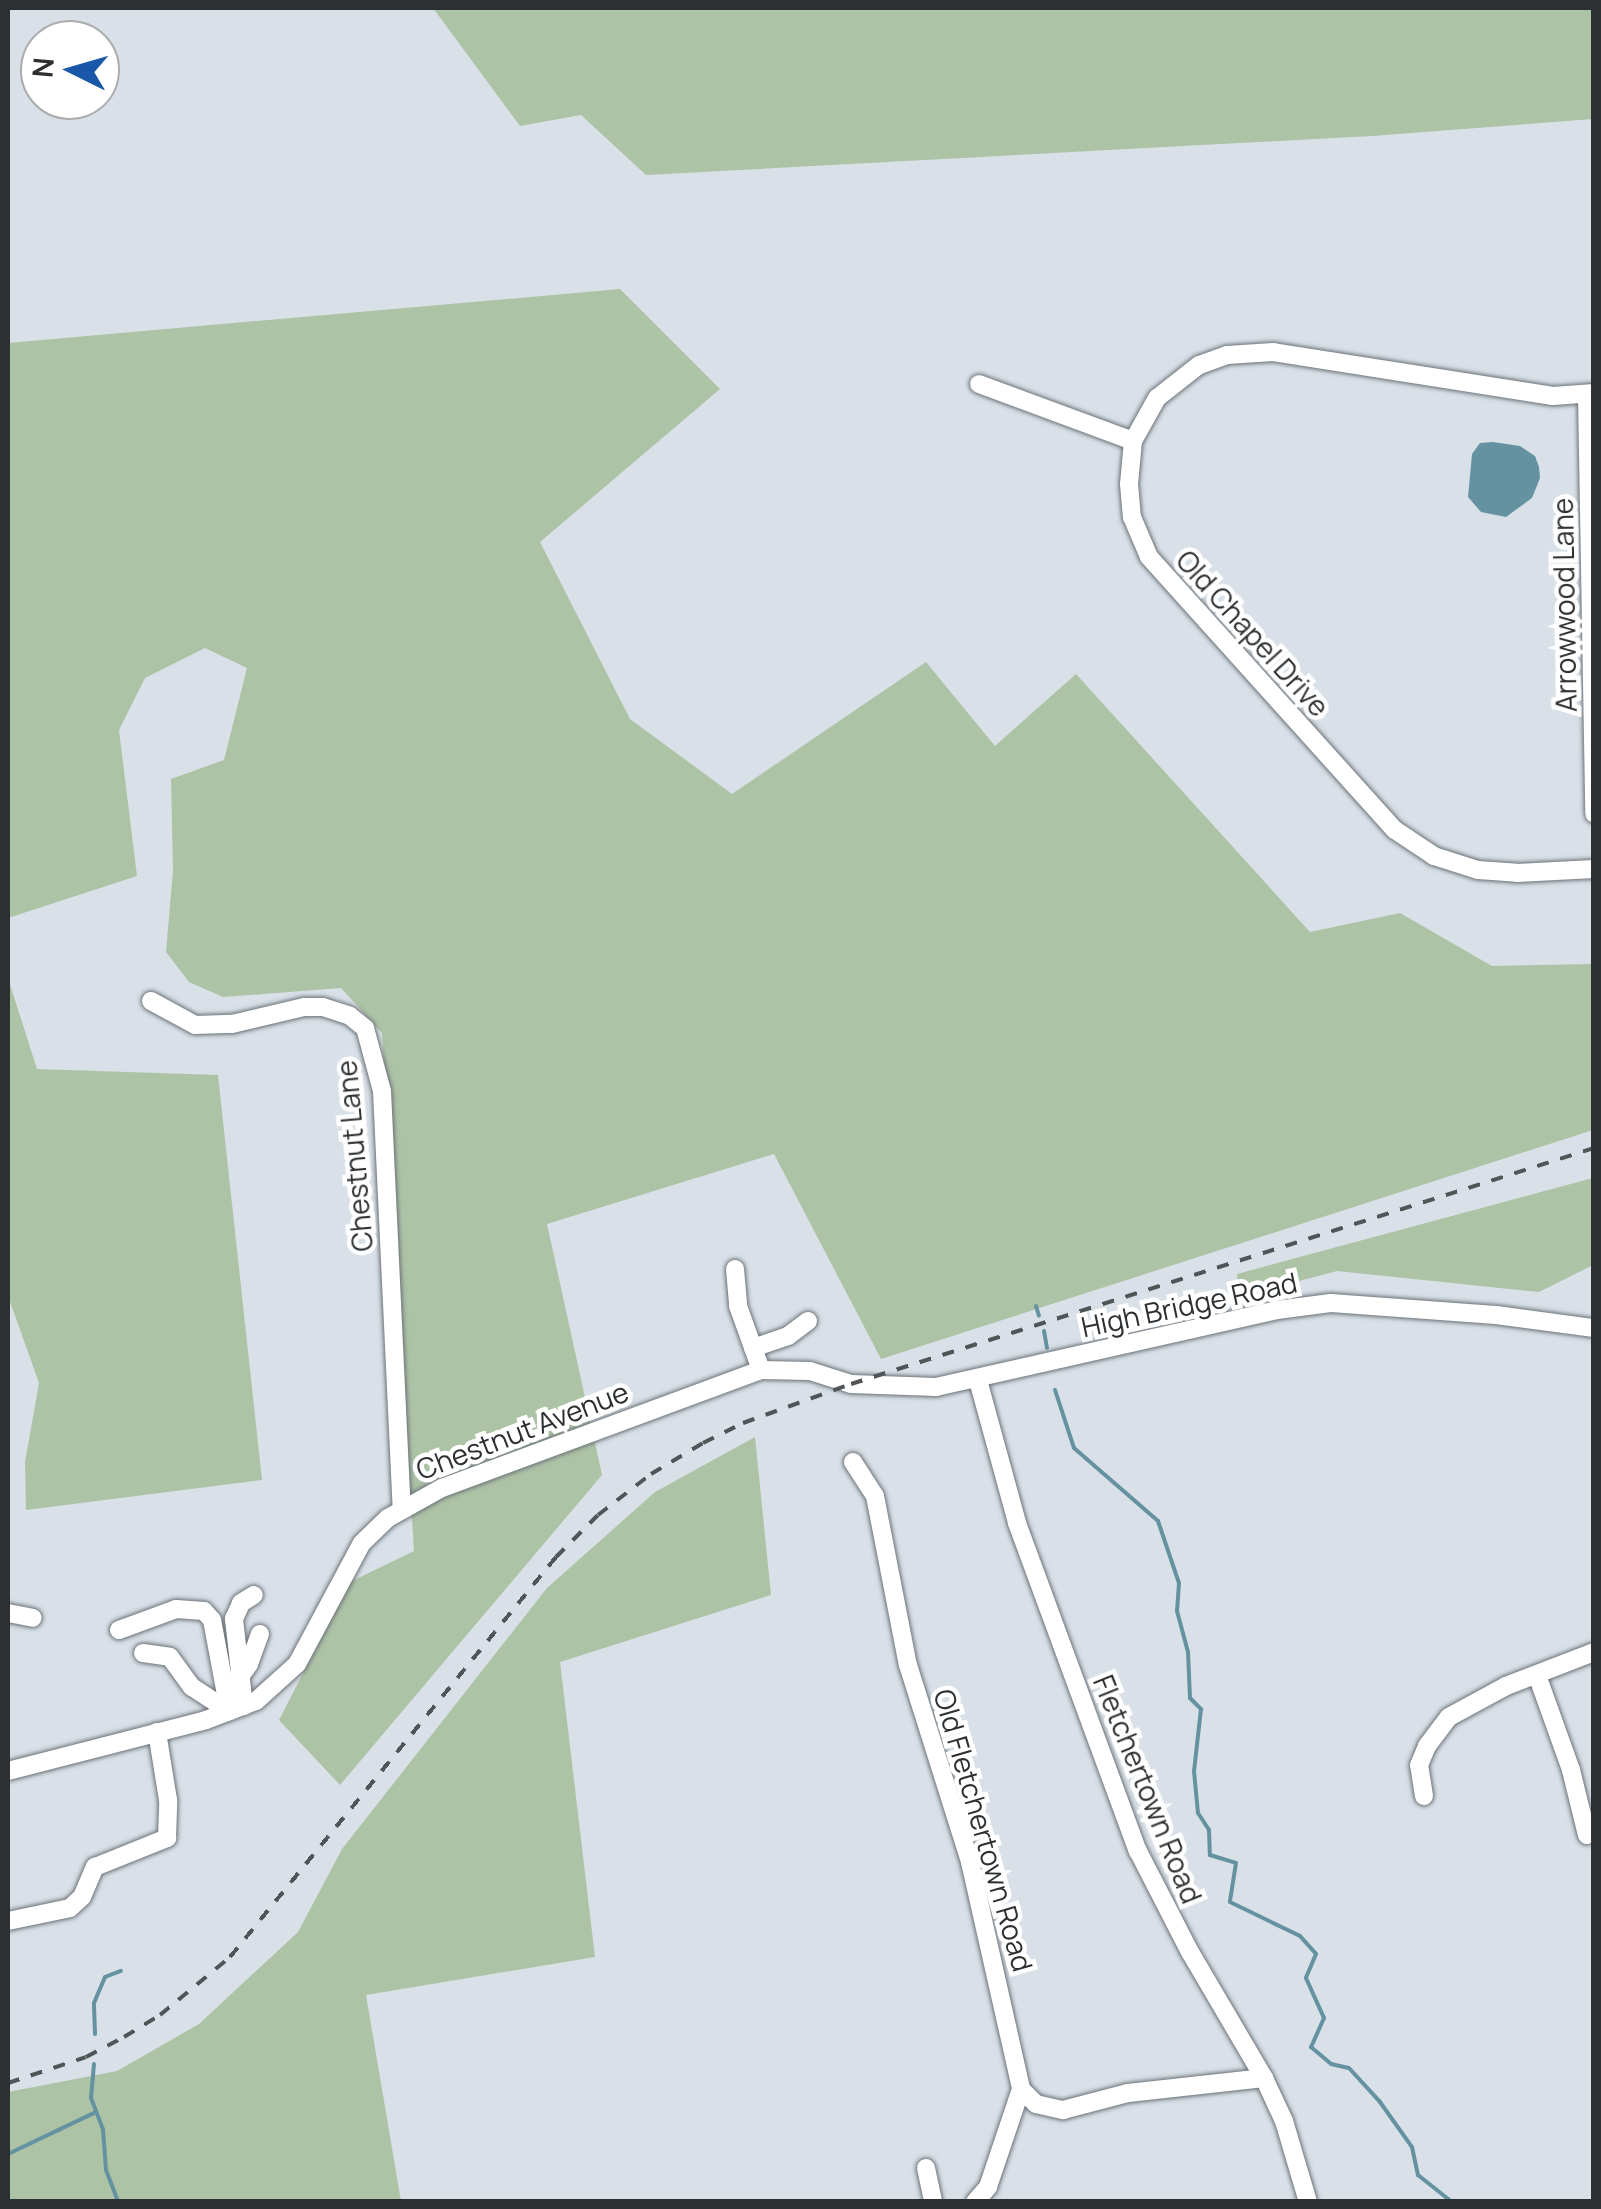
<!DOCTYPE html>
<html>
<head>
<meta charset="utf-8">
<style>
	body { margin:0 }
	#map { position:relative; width:1601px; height:2209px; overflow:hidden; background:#d9e0e7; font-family:Manrope,sans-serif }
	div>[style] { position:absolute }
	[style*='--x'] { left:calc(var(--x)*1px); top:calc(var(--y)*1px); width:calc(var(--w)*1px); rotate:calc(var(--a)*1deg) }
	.green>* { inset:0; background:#adc3a6 }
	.water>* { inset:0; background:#6492a0 }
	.stream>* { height:4px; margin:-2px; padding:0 2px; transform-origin:2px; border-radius:2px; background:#6492a0 }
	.roads { filter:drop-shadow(0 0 2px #6b7278) drop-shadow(0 0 2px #6b7278) }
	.minor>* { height:18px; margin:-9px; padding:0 9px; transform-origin:9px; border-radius:9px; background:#fff }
	.rail>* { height:4px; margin-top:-2px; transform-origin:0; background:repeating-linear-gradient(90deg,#515558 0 12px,transparent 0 24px) }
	span { translate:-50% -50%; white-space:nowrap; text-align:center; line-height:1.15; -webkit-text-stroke:9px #fff; paint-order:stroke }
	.street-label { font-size:28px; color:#2d3032 }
	.frame { position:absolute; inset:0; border:10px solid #2d3032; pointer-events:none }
	.north { position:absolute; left:20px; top:20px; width:100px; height:100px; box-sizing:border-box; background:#fff; border:2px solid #abacad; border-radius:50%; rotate:275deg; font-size:28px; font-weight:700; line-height:40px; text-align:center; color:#2d3032 }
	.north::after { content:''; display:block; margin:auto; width:35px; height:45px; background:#1958a8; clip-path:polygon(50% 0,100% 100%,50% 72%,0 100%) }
</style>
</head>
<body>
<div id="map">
	<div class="green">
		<i style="clip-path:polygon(433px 8px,1593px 8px,1593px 119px,1372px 136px,646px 175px,581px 115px,520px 126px)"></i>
		<i style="clip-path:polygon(620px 289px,720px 389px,540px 542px,630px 719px,732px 794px,926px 662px,995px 746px,1076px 674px,1310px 932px,1400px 913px,1492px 966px,1593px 964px,1593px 1130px,881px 1359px,774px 1154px,547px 1224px,602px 1475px,340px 1785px,279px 1720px,350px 1582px,414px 1551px,382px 1033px,341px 988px,223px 997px,189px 982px,166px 952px,173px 870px,171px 779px,224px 760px,247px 668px,205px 648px,145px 678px,119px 730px,137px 876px,8px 918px,8px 343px)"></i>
		<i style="clip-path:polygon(8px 978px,37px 1069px,218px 1075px,262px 1480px,26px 1510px,25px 1462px,39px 1383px,8px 1296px)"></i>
		<i style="clip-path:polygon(1593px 1178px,1593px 1265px,1539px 1292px,1337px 1271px,1239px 1297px,1237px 1274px)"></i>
		<i style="clip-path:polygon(755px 1437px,771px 1595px,560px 1662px,595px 1957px,366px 1995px,401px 2201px,8px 2201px,8px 2092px,117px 2071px,199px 2024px,298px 1932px,342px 1849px,547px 1588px,655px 1492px)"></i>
	</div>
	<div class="water">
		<i style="clip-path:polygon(1493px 442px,1520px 446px,1535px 456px,1539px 467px,1540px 478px,1532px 498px,1506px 517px,1481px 512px,1468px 497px,1472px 454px,1480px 443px)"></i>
	</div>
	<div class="stream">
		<i style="--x:1036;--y:1306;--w:10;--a:73"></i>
		<i style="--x:1044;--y:1331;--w:17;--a:80"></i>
		<i style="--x:1055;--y:1390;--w:61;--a:71.9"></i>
		<i style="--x:1074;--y:1448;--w:111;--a:41"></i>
		<i style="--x:1158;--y:1521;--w:65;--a:71.3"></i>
		<i style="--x:1179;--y:1583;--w:28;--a:94"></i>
		<i style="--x:1177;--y:1611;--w:42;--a:75"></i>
		<i style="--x:1188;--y:1652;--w:46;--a:87.5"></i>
		<i style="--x:1190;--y:1698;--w:16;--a:45"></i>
		<i style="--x:1201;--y:1709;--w:62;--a:96.4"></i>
		<i style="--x:1194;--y:1771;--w:42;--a:84.6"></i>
		<i style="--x:1198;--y:1813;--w:20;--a:57"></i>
		<i style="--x:1209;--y:1830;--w:25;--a:88"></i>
		<i style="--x:1210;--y:1855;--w:27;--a:17"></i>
		<i style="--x:1236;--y:1863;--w:39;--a:99"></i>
		<i style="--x:1230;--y:1902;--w:78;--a:25.9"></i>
		<i style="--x:1300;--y:1936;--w:24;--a:48"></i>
		<i style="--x:1316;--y:1954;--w:26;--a:113"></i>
		<i style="--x:1306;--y:1978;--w:44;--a:65.8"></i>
		<i style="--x:1324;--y:2018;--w:32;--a:114"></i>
		<i style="--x:1311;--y:2047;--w:26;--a:40"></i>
		<i style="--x:1331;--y:2064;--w:18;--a:13"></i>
		<i style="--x:1349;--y:2068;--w:46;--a:47.6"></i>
		<i style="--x:1380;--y:2102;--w:55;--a:54.6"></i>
		<i style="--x:1412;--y:2147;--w:29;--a:78"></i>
		<i style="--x:1418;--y:2175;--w:43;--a:38.5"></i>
		<i style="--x:95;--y:2034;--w:31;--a:-92"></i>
		<i style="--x:94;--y:2003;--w:28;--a:-67"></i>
		<i style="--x:105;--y:1977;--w:17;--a:-21"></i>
		<i style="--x:94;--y:2064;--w:34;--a:95"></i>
		<i style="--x:91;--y:2098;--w:34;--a:69"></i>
		<i style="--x:103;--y:2130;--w:40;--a:85.7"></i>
		<i style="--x:106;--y:2170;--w:34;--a:69"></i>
		<i style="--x:8;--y:2154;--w:95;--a:-25.5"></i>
	</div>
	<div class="roads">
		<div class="minor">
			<i style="--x:979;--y:384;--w:164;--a:20.3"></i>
			<i style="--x:1594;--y:393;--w:41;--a:175.8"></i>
			<i style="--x:1553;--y:396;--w:283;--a:-171.1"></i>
			<i style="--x:1273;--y:352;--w:46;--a:176.3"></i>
			<i style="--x:1227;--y:355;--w:30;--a:160"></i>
			<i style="--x:1199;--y:365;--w:53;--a:141.8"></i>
			<i style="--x:1157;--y:398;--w:49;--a:119.2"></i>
			<i style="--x:1133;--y:441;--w:43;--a:95.3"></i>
			<i style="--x:1129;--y:484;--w:33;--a:85"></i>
			<i style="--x:1132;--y:517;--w:43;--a:67"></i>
			<i style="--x:1149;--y:557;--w:367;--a:48"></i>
			<i style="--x:1395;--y:830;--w:47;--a:33.7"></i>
			<i style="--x:1434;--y:856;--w:46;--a:17.7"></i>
			<i style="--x:1478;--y:870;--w:39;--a:4"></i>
			<i style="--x:1517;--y:873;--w:77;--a:-3"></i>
			<i style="--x:1587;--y:395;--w:419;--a:89"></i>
			<i style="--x:151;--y:1001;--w:50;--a:28.6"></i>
			<i style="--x:195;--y:1025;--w:37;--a:-2"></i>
			<i style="--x:232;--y:1024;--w:74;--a:-13.3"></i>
			<i style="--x:304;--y:1007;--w:19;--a:0"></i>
			<i style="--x:323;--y:1007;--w:28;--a:18"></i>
			<i style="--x:350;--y:1016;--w:19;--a:39"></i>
			<i style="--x:365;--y:1028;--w:65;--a:74.9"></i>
			<i style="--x:382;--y:1091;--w:417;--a:87.3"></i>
			<i style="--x:735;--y:1269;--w:37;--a:85"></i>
			<i style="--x:738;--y:1306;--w:68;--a:70.2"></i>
			<i style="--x:753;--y:1348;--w:37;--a:-19"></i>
			<i style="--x:788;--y:1336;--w:25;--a:-37"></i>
			<i style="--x:978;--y:1380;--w:148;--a:74.7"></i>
			<i style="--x:1017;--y:1523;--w:350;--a:69.8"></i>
			<i style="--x:1138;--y:1851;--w:114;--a:62.8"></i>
			<i style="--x:1190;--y:1952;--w:146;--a:59.6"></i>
			<i style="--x:1264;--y:2078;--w:47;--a:65.1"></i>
			<i style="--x:1284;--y:2121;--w:84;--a:73.5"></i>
			<i style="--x:853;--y:1462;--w:40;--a:57.1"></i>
			<i style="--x:875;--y:1496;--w:172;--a:79"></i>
			<i style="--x:908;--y:1665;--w:207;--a:72.5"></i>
			<i style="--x:970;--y:1862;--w:233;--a:77.3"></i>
			<i style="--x:1021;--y:2089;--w:21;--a:45"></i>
			<i style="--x:1036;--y:2104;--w:28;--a:13"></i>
			<i style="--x:1063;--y:2110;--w:67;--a:-14.7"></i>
			<i style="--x:1128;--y:2093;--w:137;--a:-6.3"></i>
			<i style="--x:8;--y:1613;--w:25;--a:11"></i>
			<i style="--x:119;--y:1630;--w:61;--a:-20.2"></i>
			<i style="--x:176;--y:1609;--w:28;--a:4"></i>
			<i style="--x:204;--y:1611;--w:12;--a:48"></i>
			<i style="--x:212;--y:1620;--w:93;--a:79.4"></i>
			<i style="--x:143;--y:1653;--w:27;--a:8"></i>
			<i style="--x:170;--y:1657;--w:37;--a:54"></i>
			<i style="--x:192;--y:1687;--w:44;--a:33"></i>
			<i style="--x:1537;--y:1675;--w:101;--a:70.3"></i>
			<i style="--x:1571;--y:1770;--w:67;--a:76.2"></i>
			<i style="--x:239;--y:1678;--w:17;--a:-54"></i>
			<i style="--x:249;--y:1664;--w:32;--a:-70"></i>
			<i style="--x:244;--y:1706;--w:88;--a:-96.6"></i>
			<i style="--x:234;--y:1619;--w:17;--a:-66"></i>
			<i style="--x:241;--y:1603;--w:15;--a:-32"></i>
			<i style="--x:8;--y:1771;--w:204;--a:-14.4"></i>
			<i style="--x:206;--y:1720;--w:53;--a:-20.8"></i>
			<i style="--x:256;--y:1701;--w:55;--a:-42.1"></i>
			<i style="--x:297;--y:1664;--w:137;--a:-61.8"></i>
			<i style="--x:362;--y:1543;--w:36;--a:-44"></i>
			<i style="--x:388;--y:1518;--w:62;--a:-29.1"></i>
			<i style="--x:442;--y:1488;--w:340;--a:-20.3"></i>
			<i style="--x:761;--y:1370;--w:49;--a:1.2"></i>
			<i style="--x:810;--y:1371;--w:43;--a:17.6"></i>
			<i style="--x:851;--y:1384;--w:85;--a:2"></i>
			<i style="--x:936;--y:1387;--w:350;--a:-12.7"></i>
			<i style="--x:1277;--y:1310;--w:54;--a:-7.4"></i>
			<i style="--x:1331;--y:1303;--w:165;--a:4.2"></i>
			<i style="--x:1496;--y:1315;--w:99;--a:7.6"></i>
			<i style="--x:1424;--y:1796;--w:31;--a:-99"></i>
			<i style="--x:1419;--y:1765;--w:21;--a:-67"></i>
			<i style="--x:1427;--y:1746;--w:36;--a:-53"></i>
			<i style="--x:1449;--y:1717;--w:65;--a:-28.5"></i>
			<i style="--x:1506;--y:1686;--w:94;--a:-21.1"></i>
			<i style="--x:8;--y:1921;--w:63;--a:-11.8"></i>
			<i style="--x:70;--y:1908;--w:16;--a:-43"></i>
			<i style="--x:82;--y:1897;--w:33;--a:-67"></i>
			<i style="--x:95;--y:1867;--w:78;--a:-21.9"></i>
			<i style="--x:167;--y:1838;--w:38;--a:-88"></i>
			<i style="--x:168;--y:1800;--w:69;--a:-99.2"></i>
			<i style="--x:926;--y:2168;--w:35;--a:78"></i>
			<i style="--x:975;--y:2202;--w:20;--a:-49"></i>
			<i style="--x:988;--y:2187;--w:103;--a:-71.4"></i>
		</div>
	</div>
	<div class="rail">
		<i style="--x:8;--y:2083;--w:82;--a:-18.4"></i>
		<i style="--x:86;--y:2057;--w:43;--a:-27.8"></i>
		<i style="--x:124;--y:2037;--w:42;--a:-31.4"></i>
		<i style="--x:160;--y:2015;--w:91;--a:-39.6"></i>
		<i style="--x:230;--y:1957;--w:516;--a:-50.82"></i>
		<i style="--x:556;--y:1557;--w:59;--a:-45"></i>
		<i style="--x:598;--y:1515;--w:67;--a:-37.7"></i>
		<i style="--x:651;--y:1474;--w:61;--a:-30.8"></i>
		<i style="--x:703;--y:1443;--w:45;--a:-26.6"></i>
		<i style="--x:743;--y:1423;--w:115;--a:-19.9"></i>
		<i style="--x:851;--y:1384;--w:780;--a:-17.62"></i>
	</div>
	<div class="street-label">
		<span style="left:1564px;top:605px;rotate:-91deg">Arrowwood Lane</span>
		<span style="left:1253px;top:633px;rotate:48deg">Old Chapel Drive</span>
		<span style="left:354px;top:1156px;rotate:-95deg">Chestnut Lane</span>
		<span style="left:1189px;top:1304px;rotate:-12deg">High Bridge Road</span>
		<span style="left:522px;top:1430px;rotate:-21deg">Chestnut Avenue</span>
		<span style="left:1148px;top:1789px;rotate:68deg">Fletchertown Road</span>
		<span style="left:984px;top:1830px;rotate:74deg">Old Fletchertown Road</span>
	</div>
	<div class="frame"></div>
	<div class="north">N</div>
</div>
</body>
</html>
